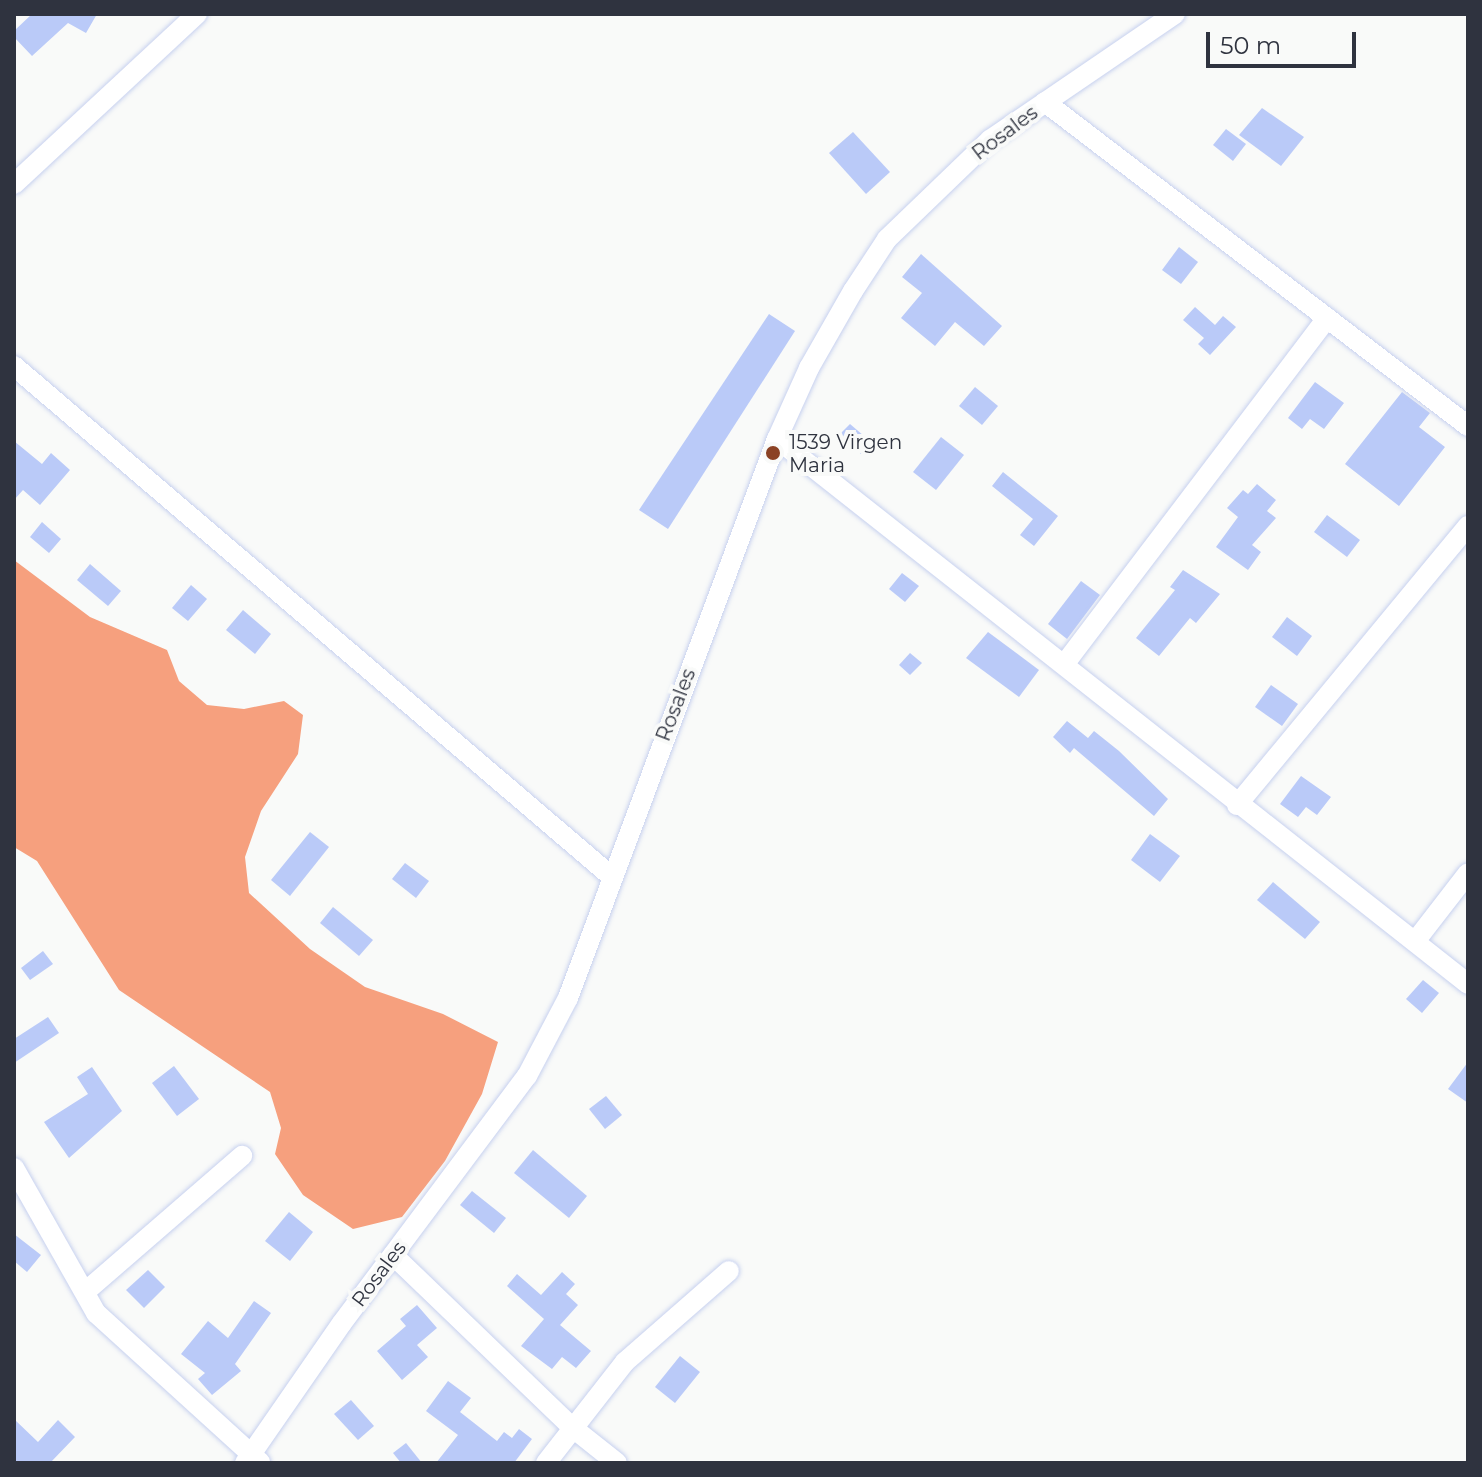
<!DOCTYPE html>
<html>
<head>
<meta charset="utf-8">
<style>
	body { margin:0 }
	#map { position:relative; width:1482px; height:1477px; overflow:hidden; background:#f9faf9; font-family:Montserrat,sans-serif }
	div>[style] { position:absolute }
	[style*='--x'] { left:calc(var(--x)*1px); top:calc(var(--y)*1px); width:calc(var(--w)*1px); rotate:calc(var(--a)*1deg) }
	.forest>* { inset:0; background:#f6a07e }
	.building>* { inset:0; background:#bacaf8 }
	.roads { filter:drop-shadow(0 0 2px #c7d1ef) drop-shadow(0 0 2px #c7d1ef) }
	.minor>* { height:20px; margin:-10px; padding:0 10px; transform-origin:10px; border-radius:10px; background:#fff }
	.dots>* { width:22px; height:22px; translate:-50% -50%; box-sizing:border-box; border:4px solid #f9faf9; border-radius:50% }
	span { translate:-50% -50%; white-space:nowrap; text-align:center; line-height:1.15; -webkit-text-stroke:8px #f9faf9; paint-order:stroke }
	.street-label { font-size:20px; color:#2f333f }
	.poi-label { font-size:20px; color:#2f333f }
	.left { translate:0 -50%; text-align:left }
	.frame { position:absolute; inset:0; border:16px solid #2f333f; pointer-events:none }
	.scale { position:absolute; left:1206px; top:32px; width:150px; height:36px; box-sizing:border-box; border:4px solid #2f333f; border-top:0; padding-left:10px; font-size:24px; line-height:28px; white-space:nowrap; color:#2f333f; -webkit-text-stroke:6px #f9faf9; paint-order:stroke }
</style>
</head>
<body>
<div id="map">
	<div class="forest">
		<i style="clip-path:polygon(14px 560px,90px 617px,167px 650px,179px 681px,207px 705px,244px 709px,284px 701px,303px 715px,298px 754px,261px 811px,245px 857px,249px 893px,310px 949px,365px 987px,443px 1014px,498px 1042px,482px 1094px,445px 1161px,402px 1217px,353px 1229px,303px 1195px,275px 1154px,281px 1128px,270px 1092px,119px 990px,37px 861px,14px 847px)"></i>
	</div>
	<div class="building">
		<i style="clip-path:polygon(32px 14px,97px 14px,86px 33px,68px 23px,32px 56px,14px 37px,14px 31px)"></i>
		<i style="clip-path:polygon(1262px 108px,1304px 137px,1281px 166px,1239px 135px)"></i>
		<i style="clip-path:polygon(1226px 129px,1246px 144px,1233px 161px,1213px 145px)"></i>
		<i style="clip-path:polygon(853px 132px,890px 172px,866px 194px,829px 153px)"></i>
		<i style="clip-path:polygon(1179px 247px,1198px 262px,1181px 284px,1162px 270px)"></i>
		<i style="clip-path:polygon(921px 254px,1002px 326px,984px 346px,955px 322px,935px 346px,901px 318px,922px 293px,902px 277px)"></i>
		<i style="clip-path:polygon(1195px 307px,1215px 325px,1223px 316px,1236px 327px,1210px 355px,1198px 344px,1204px 338px,1183px 320px)"></i>
		<i style="clip-path:polygon(769px 314px,795px 331px,668px 529px,639px 510px)"></i>
		<i style="clip-path:polygon(1315px 382px,1344px 403px,1324px 429px,1310px 419px,1302px 429px,1288px 418px)"></i>
		<i style="clip-path:polygon(975px 387px,998px 406px,982px 425px,959px 406px)"></i>
		<i style="clip-path:polygon(1402px 392px,1430px 413px,1419px 427px,1445px 447px,1399px 506px,1345px 464px)"></i>
		<i style="clip-path:polygon(850px 424px,871px 442px,861px 454px,839px 435px)"></i>
		<i style="clip-path:polygon(941px 437px,964px 455px,936px 490px,913px 472px)"></i>
		<i style="clip-path:polygon(14px 441px,42px 464px,51px 453px,70px 470px,40px 505px,23px 490px,14px 500px)"></i>
		<i style="clip-path:polygon(1003px 472px,1058px 516px,1034px 546px,1020px 535px,1033px 519px,992px 486px)"></i>
		<i style="clip-path:polygon(1257px 484px,1276px 500px,1267px 511px,1276px 518px,1252px 545px,1261px 552px,1248px 570px,1216px 547px,1238px 517px,1227px 508px,1243px 490px,1248px 494px)"></i>
		<i style="clip-path:polygon(1327px 515px,1360px 540px,1347px 557px,1314px 532px)"></i>
		<i style="clip-path:polygon(42px 522px,61px 539px,49px 553px,30px 537px)"></i>
		<i style="clip-path:polygon(90px 564px,121px 591px,108px 606px,77px 580px)"></i>
		<i style="clip-path:polygon(1183px 570px,1220px 594px,1196px 623px,1190px 618px,1159px 656px,1136px 638px,1175px 590px,1170px 587px)"></i>
		<i style="clip-path:polygon(902px 573px,919px 586px,905px 602px,889px 589px)"></i>
		<i style="clip-path:polygon(1081px 581px,1100px 595px,1067px 639px,1048px 624px)"></i>
		<i style="clip-path:polygon(191px 585px,207px 599px,188px 621px,172px 608px)"></i>
		<i style="clip-path:polygon(243px 610px,271px 634px,255px 654px,226px 630px)"></i>
		<i style="clip-path:polygon(1287px 617px,1312px 636px,1297px 656px,1272px 637px)"></i>
		<i style="clip-path:polygon(988px 632px,1039px 670px,1019px 697px,966px 658px)"></i>
		<i style="clip-path:polygon(910px 653px,922px 663px,910px 675px,899px 665px)"></i>
		<i style="clip-path:polygon(1271px 685px,1298px 704px,1282px 726px,1255px 707px)"></i>
		<i style="clip-path:polygon(1067px 721px,1088px 738px,1094px 731px,1119px 751px,1168px 799px,1154px 816px,1074px 748px,1070px 753px,1053px 737px)"></i>
		<i style="clip-path:polygon(1301px 776px,1331px 797px,1317px 815px,1306px 807px,1298px 817px,1280px 804px)"></i>
		<i style="clip-path:polygon(310px 832px,329px 847px,290px 896px,271px 880px)"></i>
		<i style="clip-path:polygon(1150px 834px,1180px 856px,1160px 882px,1131px 860px)"></i>
		<i style="clip-path:polygon(405px 863px,429px 881px,416px 898px,392px 879px)"></i>
		<i style="clip-path:polygon(1273px 882px,1320px 922px,1305px 939px,1257px 900px)"></i>
		<i style="clip-path:polygon(333px 907px,373px 940px,359px 956px,320px 923px)"></i>
		<i style="clip-path:polygon(43px 951px,53px 964px,30px 980px,21px 968px)"></i>
		<i style="clip-path:polygon(1423px 980px,1439px 993px,1422px 1013px,1406px 999px)"></i>
		<i style="clip-path:polygon(48px 1017px,59px 1033px,14px 1063px,14px 1039px)"></i>
		<i style="clip-path:polygon(1468px 1062px,1468px 1103px,1448px 1089px)"></i>
		<i style="clip-path:polygon(174px 1066px,199px 1099px,177px 1116px,152px 1083px)"></i>
		<i style="clip-path:polygon(92px 1067px,122px 1111px,69px 1158px,44px 1122px,88px 1094px,77px 1077px)"></i>
		<i style="clip-path:polygon(606px 1096px,622px 1115px,605px 1129px,589px 1109px)"></i>
		<i style="clip-path:polygon(533px 1150px,587px 1196px,569px 1218px,514px 1173px)"></i>
		<i style="clip-path:polygon(472px 1191px,506px 1218px,494px 1233px,460px 1205px)"></i>
		<i style="clip-path:polygon(289px 1212px,313px 1232px,290px 1261px,265px 1241px)"></i>
		<i style="clip-path:polygon(14px 1234px,41px 1255px,27px 1272px,14px 1261px)"></i>
		<i style="clip-path:polygon(148px 1270px,165px 1287px,144px 1308px,126px 1290px)"></i>
		<i style="clip-path:polygon(562px 1272px,575px 1284px,566px 1294px,578px 1305px,560px 1325px,591px 1351px,576px 1368px,562px 1357px,552px 1369px,521px 1346px,544px 1319px,507px 1286px,517px 1274px,541px 1295px)"></i>
		<i style="clip-path:polygon(254px 1301px,271px 1313px,235px 1364px,241px 1371px,212px 1395px,198px 1379px,205px 1373px,181px 1354px,208px 1321px,228px 1338px)"></i>
		<i style="clip-path:polygon(417px 1305px,437px 1328px,417px 1345px,428px 1357px,402px 1380px,377px 1351px,406px 1326px,400px 1319px)"></i>
		<i style="clip-path:polygon(680px 1356px,700px 1372px,675px 1403px,655px 1387px)"></i>
		<i style="clip-path:polygon(448px 1381px,471px 1398px,460px 1412px,497px 1441px,504px 1432px,512px 1438px,519px 1429px,532px 1439px,514px 1463px,436px 1463px,458px 1435px,426px 1411px)"></i>
		<i style="clip-path:polygon(351px 1400px,374px 1426px,358px 1440px,334px 1414px)"></i>
		<i style="clip-path:polygon(14px 1419px,38px 1442px,58px 1420px,75px 1437px,50px 1463px,14px 1463px)"></i>
		<i style="clip-path:polygon(406px 1443px,422px 1463px,401px 1463px,393px 1453px)"></i>
	</div>
	<div class="roads">
		<div class="minor">
			<i style="--x:1045;--y:102;--w:533;--a:37.45"></i>
			<i style="--x:14;--y:184;--w:250;--a:-42.9"></i>
			<i style="--x:14;--y:366;--w:787;--a:40.51"></i>
			<i style="--x:777;--y:439;--w:880;--a:38.26"></i>
			<i style="--x:1066;--y:662;--w:432;--a:-52.8"></i>
			<i style="--x:1237;--y:805;--w:362;--a:-50.4"></i>
			<i style="--x:1417;--y:939;--w:83;--a:-52.3"></i>
			<i style="--x:14;--y:1168;--w:167;--a:60.5"></i>
			<i style="--x:96;--y:1313;--w:222;--a:42.3"></i>
			<i style="--x:393;--y:1255;--w:250;--a:43.9"></i>
			<i style="--x:573;--y:1428;--w:56;--a:38.5"></i>
			<i style="--x:85;--y:1292;--w:208;--a:-40.9"></i>
			<i style="--x:245;--y:1463;--w:170;--a:-55.3"></i>
			<i style="--x:342;--y:1323;--w:309;--a:-53.2"></i>
			<i style="--x:527;--y:1076;--w:88;--a:-62.3"></i>
			<i style="--x:568;--y:998;--w:597;--a:-69.5"></i>
			<i style="--x:777;--y:439;--w:78;--a:-65.7"></i>
			<i style="--x:809;--y:368;--w:89;--a:-60.3"></i>
			<i style="--x:853;--y:291;--w:62;--a:-56.8"></i>
			<i style="--x:887;--y:239;--w:143;--a:-43.9"></i>
			<i style="--x:990;--y:140;--w:224;--a:-34.3"></i>
			<i style="--x:546;--y:1463;--w:128;--a:-52"></i>
			<i style="--x:625;--y:1362;--w:138;--a:-41.2"></i>
		</div>
	</div>
	<div class="dots">
		<i style="left:773px;top:453px;background:#8b4224"></i>
	</div>
	<div class="street-label">
		<span style="left:1005px;top:133px;rotate:-37deg">Rosales</span>
		<span style="left:676px;top:705px;rotate:-69deg">Rosales</span>
		<span style="left:379px;top:1274px;rotate:-53deg">Rosales</span>
	</div>
	<div class="poi-label">
		<span class="left" style="left:789px;top:454px">1539 Virgen<br>Maria</span>
	</div>
	<div class="frame"></div>
	<div class="scale">50 m</div>
</div>
</body>
</html>
